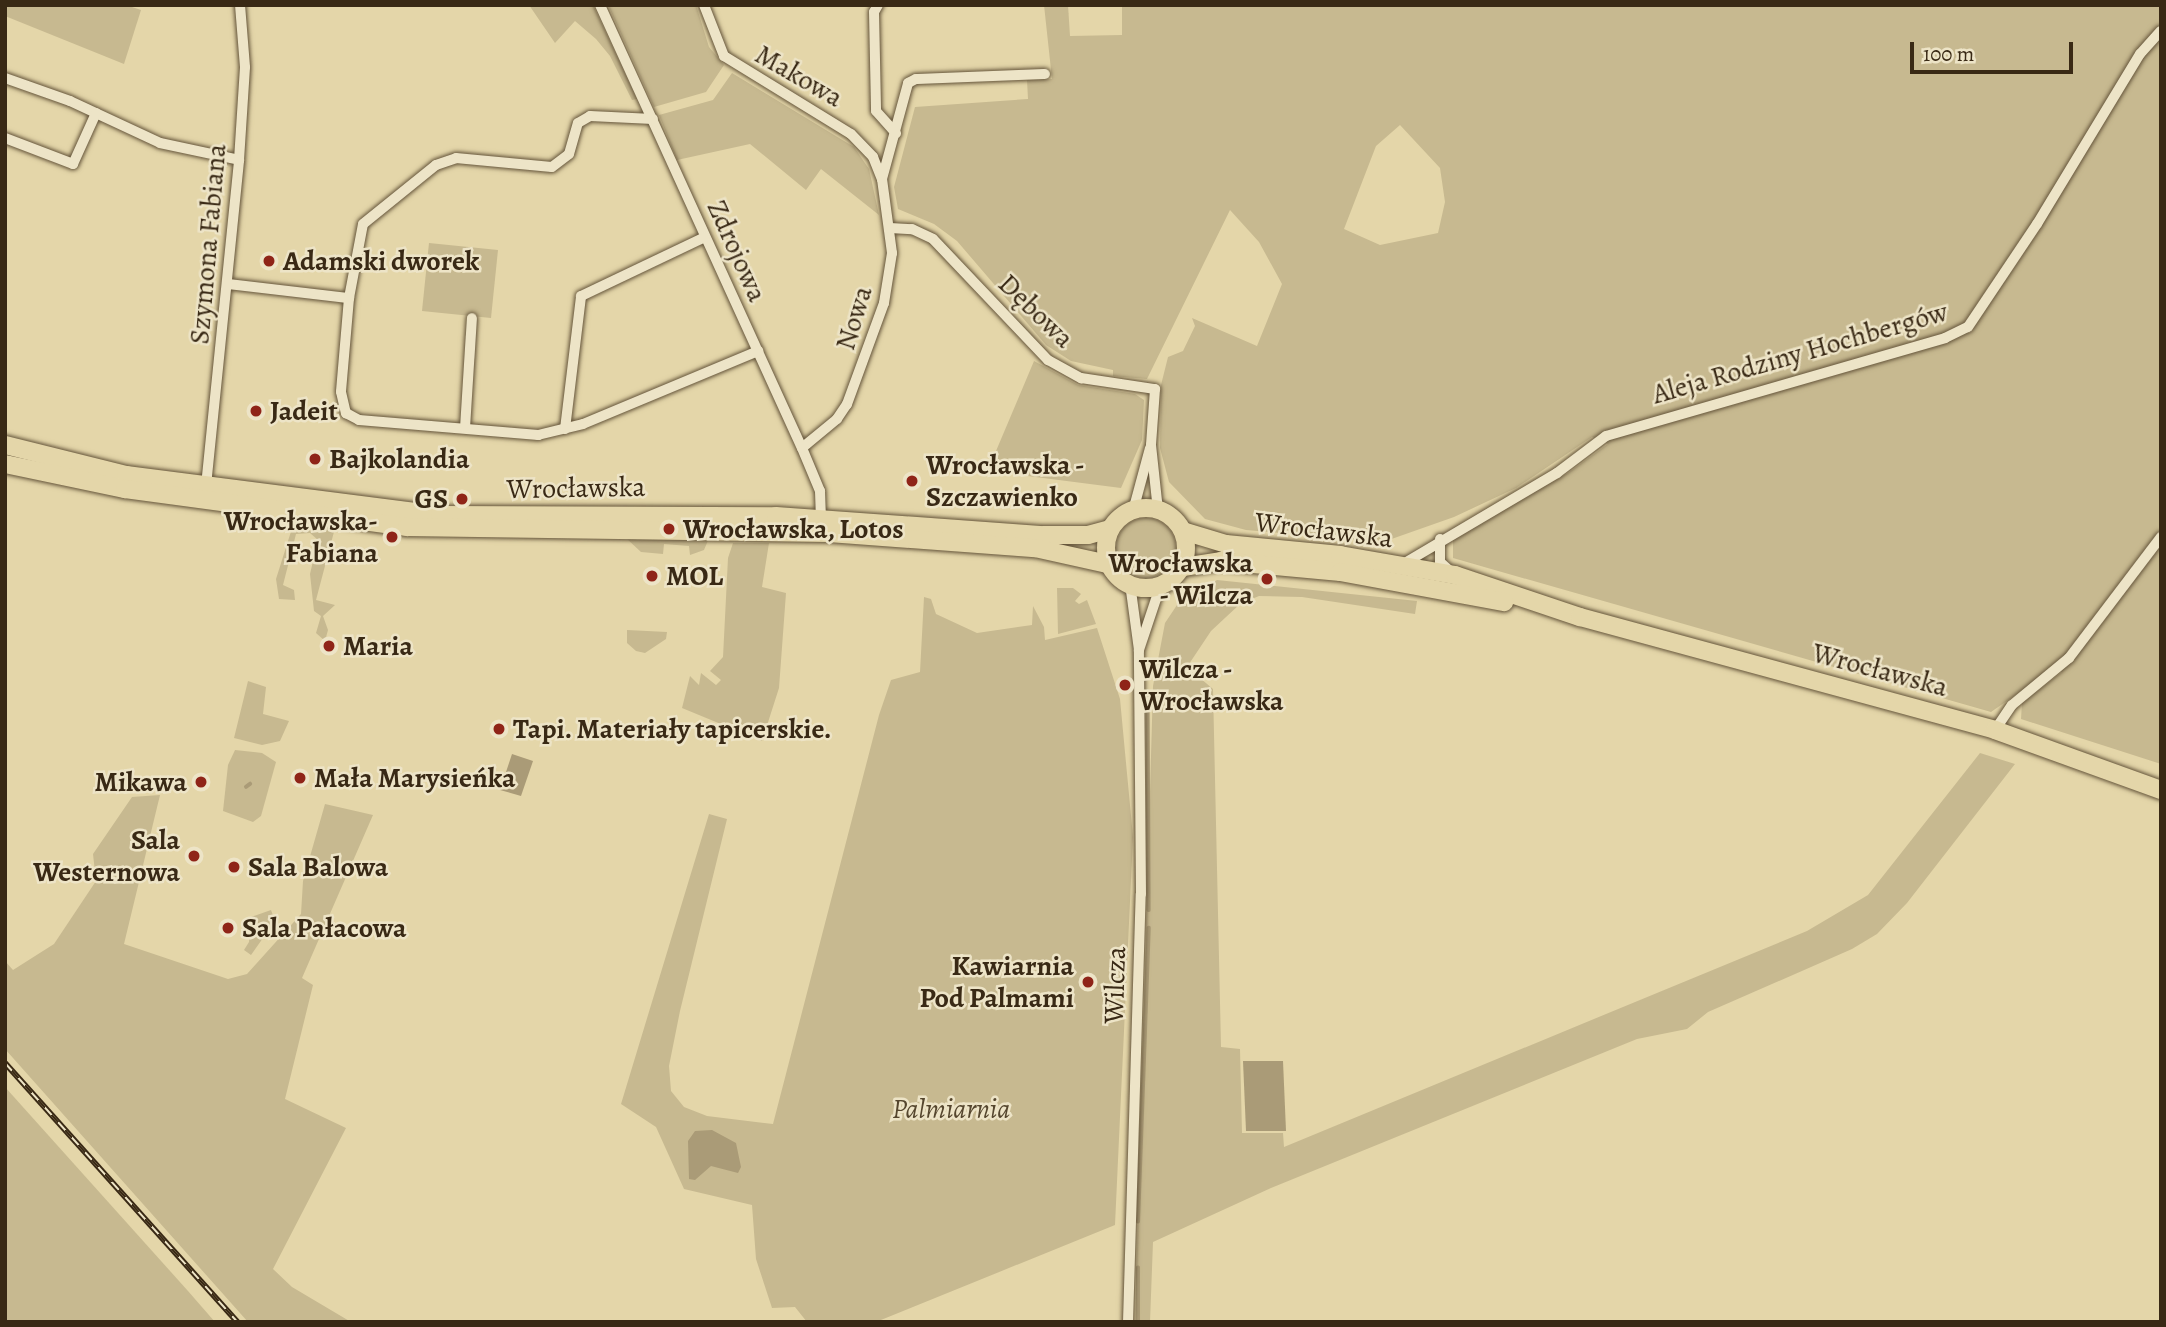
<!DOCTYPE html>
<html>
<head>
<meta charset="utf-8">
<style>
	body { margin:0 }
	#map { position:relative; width:2166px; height:1327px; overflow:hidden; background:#e4d6a9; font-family:Alegreya,serif }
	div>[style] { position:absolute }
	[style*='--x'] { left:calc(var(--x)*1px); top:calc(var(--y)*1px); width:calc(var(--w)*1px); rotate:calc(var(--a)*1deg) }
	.green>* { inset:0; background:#c7b990 }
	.round { border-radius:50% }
	.water>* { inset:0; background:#aa9b77 }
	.stream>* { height:3.5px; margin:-1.75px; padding:0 1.75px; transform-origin:1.75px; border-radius:1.75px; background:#aa9b77 }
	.roads { filter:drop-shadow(0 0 2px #64543a) drop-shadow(0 0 2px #64543a) }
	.street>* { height:10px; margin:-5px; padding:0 5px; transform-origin:5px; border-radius:5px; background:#ede4c7 }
	.primary>* { height:18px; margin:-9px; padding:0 9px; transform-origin:9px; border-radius:9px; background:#e4d6a9 }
	.primary>.ring { margin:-9px; padding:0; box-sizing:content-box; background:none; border:18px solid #e4d6a9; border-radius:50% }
	.rail>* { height:6px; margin-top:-3px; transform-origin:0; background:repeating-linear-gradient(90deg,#ede4c7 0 10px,#392915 0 20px); box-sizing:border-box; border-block:2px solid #392915 }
	.dots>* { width:19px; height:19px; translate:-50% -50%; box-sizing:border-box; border:4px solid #ede4c7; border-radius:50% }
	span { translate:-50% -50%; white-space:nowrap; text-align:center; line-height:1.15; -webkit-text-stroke:5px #ede4c7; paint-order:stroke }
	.street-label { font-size:28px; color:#392915 }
	.poi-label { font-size:28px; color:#392915; font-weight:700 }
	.left { translate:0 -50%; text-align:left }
	.right { translate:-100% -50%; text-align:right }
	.park-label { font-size:28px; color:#55462e; font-style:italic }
	.frame { position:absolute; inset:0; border:7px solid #392915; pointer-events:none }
	.scale { position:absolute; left:1910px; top:42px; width:163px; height:32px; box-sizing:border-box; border:4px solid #392915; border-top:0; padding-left:9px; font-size:21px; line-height:24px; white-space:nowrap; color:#392915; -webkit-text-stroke:5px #ede4c7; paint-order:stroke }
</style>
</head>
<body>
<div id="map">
	<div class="green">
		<i style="clip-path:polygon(5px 5px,126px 5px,141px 10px,124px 64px,5px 16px)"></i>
		<i style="clip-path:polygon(529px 5px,593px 5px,637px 99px,632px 100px,610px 56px,596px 39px,575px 21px,555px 43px)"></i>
		<i style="clip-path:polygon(608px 5px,696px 5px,709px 47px,724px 65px,706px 92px,654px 107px)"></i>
		<i style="clip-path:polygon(evenodd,1044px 5px,1068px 5px,1070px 36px,1122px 35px,1122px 5px,2161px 5px,2161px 764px,2021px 719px,2022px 703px,2062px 672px,2054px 668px,1991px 712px,1453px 558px,1453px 538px,1568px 473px,1608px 444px,1592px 437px,1516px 488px,1454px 517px,1383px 542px,1246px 530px,1205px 519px,1169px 482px,1160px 448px,1161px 385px,1168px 357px,1183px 351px,1195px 326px,1192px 318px,1257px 346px,1282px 284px,1259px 242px,1230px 210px,1147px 379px,1113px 376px,1113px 370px,1071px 361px,1046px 345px,957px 241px,934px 224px,898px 209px,894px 187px,915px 107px,1028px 99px,1027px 80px,1052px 79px,1044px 5px,1400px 125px,1440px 168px,1445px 202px,1438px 233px,1380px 245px,1344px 229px,1376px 146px,1400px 125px)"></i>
		<i style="clip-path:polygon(732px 73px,854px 147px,869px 169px,879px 215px,821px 169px,806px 190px,750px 144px,677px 160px,659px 115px,713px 100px)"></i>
		<i style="clip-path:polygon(429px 243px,498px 250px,491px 318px,422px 311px)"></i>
		<i style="clip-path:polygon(1034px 361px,1078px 385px,1135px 394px,1144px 400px,1142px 440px,1121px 488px,997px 472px,996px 451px)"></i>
		<i class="round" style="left:1116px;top:518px;width:60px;height:60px"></i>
		<i style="clip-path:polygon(294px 522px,335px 528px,316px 600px,335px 605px,323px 616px,328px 630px,325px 641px,316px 633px,321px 616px,314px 611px,310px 574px,318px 540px,310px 533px,296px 534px,283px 585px,294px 590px,295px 600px,279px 599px,276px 579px)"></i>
		<i style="clip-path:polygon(626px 538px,709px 538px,704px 550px,690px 555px,689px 546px,664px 544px,663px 554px,641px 552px)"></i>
		<i style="clip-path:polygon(733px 543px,769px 543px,762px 587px,786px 593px,779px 688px,762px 741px,682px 708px,690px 676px,699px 685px,701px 673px,716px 685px,721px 680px,710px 671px,723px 657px,728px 558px)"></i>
		<i style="clip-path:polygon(1217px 580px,1417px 601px,1415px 614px,1302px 597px,1259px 596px,1240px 604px,1211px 631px,1187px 667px,1213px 689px,1221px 1047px,1240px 1049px,1242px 1133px,1283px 1133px,1284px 1147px,1807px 931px,1868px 895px,1980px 753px,2015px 764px,1907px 903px,1877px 934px,1852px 949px,1708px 1012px,1687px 1029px,1637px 1039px,1271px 1188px,1153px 1242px,1150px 1322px,1135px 1322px,1153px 686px,1165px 623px,1179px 602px)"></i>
		<i style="clip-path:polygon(1057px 588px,1073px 588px,1081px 594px,1075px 601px,1079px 604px,1087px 600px,1096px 624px,1058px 634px)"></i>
		<i style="clip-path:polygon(924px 597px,931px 599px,936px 614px,977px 633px,1032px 625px,1033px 606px,1044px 627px,1045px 640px,1097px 628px,1120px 699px,1133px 837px,1115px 1225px,876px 1322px,807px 1322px,795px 1307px,772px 1308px,756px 1259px,752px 1205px,684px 1189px,656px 1127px,621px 1104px,709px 814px,727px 819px,680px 1011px,669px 1066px,671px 1091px,684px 1107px,707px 1116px,773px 1124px,879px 715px,891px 680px,920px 672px)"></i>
		<i style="clip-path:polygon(627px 630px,667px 632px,666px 639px,645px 653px,636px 651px,627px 643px)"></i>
		<i style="clip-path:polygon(248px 681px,266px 687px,263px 714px,289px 721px,280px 741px,262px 745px,234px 738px)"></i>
		<i style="clip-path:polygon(235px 750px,262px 753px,276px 762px,261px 816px,253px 822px,223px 811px,228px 765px)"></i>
		<i style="clip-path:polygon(160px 795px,124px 944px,228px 979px,247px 974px,301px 914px,303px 881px,325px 804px,373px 815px,302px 978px,313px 985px,285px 1099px,346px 1128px,273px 1269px,292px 1287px,351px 1322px,248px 1322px,5px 1049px,5px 961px,13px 970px,54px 944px,96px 881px,93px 854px,132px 797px)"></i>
		<i style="clip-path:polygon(271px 910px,275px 921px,251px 955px,244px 950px,249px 942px,251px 917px)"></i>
		<i style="clip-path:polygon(5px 1087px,188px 1291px,215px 1322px,5px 1322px)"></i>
	</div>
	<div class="water">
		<i style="clip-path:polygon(512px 754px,533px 761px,521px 796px,500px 790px)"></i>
		<i style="clip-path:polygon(1243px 1061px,1283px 1061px,1286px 1131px,1246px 1131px)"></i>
		<i style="clip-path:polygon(712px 1130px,736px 1143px,741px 1167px,738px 1173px,711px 1166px,695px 1180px,689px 1179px,688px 1141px,695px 1131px)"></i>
	</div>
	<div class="stream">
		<i style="--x:1148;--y:693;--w:217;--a:89.7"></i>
		<i style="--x:246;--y:787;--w:5;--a:-37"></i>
		<i style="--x:1138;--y:1222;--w:294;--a:-87.9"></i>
		<i style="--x:1138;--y:1322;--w:54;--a:-90"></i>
	</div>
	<div class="roads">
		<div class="street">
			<i style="--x:600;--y:5;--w:487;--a:65.5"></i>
			<i style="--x:802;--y:448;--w:47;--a:67.3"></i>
			<i style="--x:820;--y:491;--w:26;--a:88"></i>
			<i style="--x:704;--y:5;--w:55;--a:68.6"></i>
			<i style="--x:724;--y:56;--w:149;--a:31.6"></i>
			<i style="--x:851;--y:134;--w:32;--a:46"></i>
			<i style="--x:873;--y:157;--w:24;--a:68"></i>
			<i style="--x:882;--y:179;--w:75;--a:82.3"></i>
			<i style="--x:892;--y:253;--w:51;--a:99.1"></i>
			<i style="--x:884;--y:303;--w:108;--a:110.1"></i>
			<i style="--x:847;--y:404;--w:18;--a:124"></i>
			<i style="--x:837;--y:419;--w:45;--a:140.4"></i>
			<i style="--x:878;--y:5;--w:8;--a:120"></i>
			<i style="--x:874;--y:12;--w:99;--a:88.8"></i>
			<i style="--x:876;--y:111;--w:30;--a:48"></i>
			<i style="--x:5;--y:78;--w:69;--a:19.5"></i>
			<i style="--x:70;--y:101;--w:99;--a:25"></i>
			<i style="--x:160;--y:143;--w:81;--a:12.1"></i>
			<i style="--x:5;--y:138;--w:73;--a:20.9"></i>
			<i style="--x:73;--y:164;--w:56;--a:-65.7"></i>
			<i style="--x:882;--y:179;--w:99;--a:-74.8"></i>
			<i style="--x:908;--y:83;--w:9;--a:-27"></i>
			<i style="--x:916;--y:79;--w:129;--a:-2.2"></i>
			<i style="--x:890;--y:228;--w:22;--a:3"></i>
			<i style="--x:912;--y:229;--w:23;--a:25"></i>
			<i style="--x:933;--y:239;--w:167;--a:46.5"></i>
			<i style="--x:1048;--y:360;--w:38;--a:29"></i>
			<i style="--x:1081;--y:378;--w:75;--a:8.5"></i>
			<i style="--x:1155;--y:389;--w:56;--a:94.1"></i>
			<i style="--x:1151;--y:445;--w:66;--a:83.9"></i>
			<i style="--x:229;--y:284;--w:121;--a:6.7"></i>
			<i style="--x:349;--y:298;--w:94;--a:94.9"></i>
			<i style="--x:341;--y:392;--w:22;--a:77"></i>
			<i style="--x:346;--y:413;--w:15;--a:28"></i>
			<i style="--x:359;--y:420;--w:180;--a:4.8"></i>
			<i style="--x:538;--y:435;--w:46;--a:-13.7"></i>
			<i style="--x:583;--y:424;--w:190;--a:-22.6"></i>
			<i style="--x:349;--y:298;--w:75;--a:-79.3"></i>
			<i style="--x:363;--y:224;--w:94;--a:-38.9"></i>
			<i style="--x:436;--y:165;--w:21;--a:-19"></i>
			<i style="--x:456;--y:158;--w:96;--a:5.4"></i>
			<i style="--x:552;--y:167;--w:21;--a:-37"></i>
			<i style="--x:569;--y:154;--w:32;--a:-74"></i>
			<i style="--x:578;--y:123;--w:14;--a:-30"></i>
			<i style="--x:590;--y:116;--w:63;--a:2.7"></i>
			<i style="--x:465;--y:428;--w:110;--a:-86.4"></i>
			<i style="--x:565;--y:429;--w:134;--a:-83.1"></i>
			<i style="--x:581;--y:296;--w:137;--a:-25.4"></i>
			<i style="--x:206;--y:486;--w:328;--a:-84.2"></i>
			<i style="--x:239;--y:160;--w:93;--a:-86.3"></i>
			<i style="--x:245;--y:67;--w:62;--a:-94.6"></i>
			<i style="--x:1133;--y:511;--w:65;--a:-74.9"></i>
			<i style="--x:1440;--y:539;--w:23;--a:90"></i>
			<i style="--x:1440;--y:562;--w:13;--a:42"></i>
			<i style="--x:1398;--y:567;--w:185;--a:-30.6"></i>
			<i style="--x:1557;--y:473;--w:61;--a:-37.1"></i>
			<i style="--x:1606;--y:436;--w:353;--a:-16.1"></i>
			<i style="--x:1945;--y:338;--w:25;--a:-26"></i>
			<i style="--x:1968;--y:327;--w:124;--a:-56.2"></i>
			<i style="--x:2037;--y:224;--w:199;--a:-58.8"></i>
			<i style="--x:2140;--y:54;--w:31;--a:-48"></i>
			<i style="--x:1139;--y:650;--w:70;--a:-71.6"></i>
			<i style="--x:1995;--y:730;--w:30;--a:-56"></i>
			<i style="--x:2012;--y:705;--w:74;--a:-39.5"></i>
			<i style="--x:2069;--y:658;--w:152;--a:-52.8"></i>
			<i style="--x:1128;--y:1322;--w:428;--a:-88.3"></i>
			<i style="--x:1141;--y:894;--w:244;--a:-90.5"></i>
			<i style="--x:1139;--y:650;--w:68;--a:-97.7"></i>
		</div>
		<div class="primary">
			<i style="--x:5;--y:445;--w:125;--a:13.9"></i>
			<i style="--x:126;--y:475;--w:317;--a:7.3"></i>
			<i style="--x:440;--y:515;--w:336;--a:0.2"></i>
			<i style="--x:776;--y:516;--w:268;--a:4.1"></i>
			<i style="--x:1043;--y:535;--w:45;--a:0"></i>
			<i style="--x:1088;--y:535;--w:23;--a:-15"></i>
			<i style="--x:5;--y:464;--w:123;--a:11.8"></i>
			<i style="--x:125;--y:489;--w:285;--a:7.7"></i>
			<i style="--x:407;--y:527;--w:422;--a:0.8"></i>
			<i style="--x:829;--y:533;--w:207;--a:4.2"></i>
			<i style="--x:1035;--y:548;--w:75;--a:12.4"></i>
			<i class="ring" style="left:1106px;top:508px;width:62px;height:62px"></i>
			<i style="--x:1183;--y:531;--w:45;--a:16.8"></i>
			<i style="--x:1226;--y:544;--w:115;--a:5.5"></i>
			<i style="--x:1340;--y:555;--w:117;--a:9.9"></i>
			<i style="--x:1455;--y:575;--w:132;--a:18.6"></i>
			<i style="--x:1580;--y:617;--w:430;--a:15.2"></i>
			<i style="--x:1995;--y:730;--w:177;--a:19.9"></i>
			<i style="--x:1183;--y:567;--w:38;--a:-9"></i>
			<i style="--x:1221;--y:561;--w:120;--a:5.3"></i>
			<i style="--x:1340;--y:572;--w:167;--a:10.4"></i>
		</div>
	</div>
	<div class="rail">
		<i style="--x:5;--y:1063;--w:348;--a:48.1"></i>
	</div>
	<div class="dots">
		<i style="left:269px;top:261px;background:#8f2418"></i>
		<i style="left:256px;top:411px;background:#8f2418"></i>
		<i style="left:315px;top:459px;background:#8f2418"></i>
		<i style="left:912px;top:481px;background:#8f2418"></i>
		<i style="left:462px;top:499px;background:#8f2418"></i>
		<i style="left:669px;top:529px;background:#8f2418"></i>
		<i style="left:392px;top:537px;background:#8f2418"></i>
		<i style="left:652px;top:576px;background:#8f2418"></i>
		<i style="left:1267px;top:579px;background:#8f2418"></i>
		<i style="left:329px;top:646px;background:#8f2418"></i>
		<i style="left:1125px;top:685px;background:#8f2418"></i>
		<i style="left:499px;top:729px;background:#8f2418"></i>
		<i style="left:300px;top:778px;background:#8f2418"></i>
		<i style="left:201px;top:782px;background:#8f2418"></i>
		<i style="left:194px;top:856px;background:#8f2418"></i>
		<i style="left:234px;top:867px;background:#8f2418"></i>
		<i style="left:228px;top:928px;background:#8f2418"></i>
		<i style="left:1088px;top:982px;background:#8f2418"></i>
	</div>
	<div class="street-label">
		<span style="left:799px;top:76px;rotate:30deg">Makowa</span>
		<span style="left:208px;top:244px;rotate:-85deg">Szymona Fabiana</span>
		<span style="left:737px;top:251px;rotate:66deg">Zdrojowa</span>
		<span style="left:1036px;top:311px;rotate:44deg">Dębowa</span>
		<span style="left:854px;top:318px;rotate:-73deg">Nowa</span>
		<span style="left:1800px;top:353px;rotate:-16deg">Aleja Rodziny Hochbergów</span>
		<span style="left:576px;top:488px;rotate:-1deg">Wrocławska</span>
		<span style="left:1324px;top:530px;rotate:7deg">Wrocławska</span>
		<span style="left:1880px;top:670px;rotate:15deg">Wrocławska</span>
		<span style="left:1115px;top:985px;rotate:-88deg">Wilcza</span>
	</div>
	<div class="poi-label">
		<span class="left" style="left:283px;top:261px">Adamski dworek</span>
		<span class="left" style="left:270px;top:411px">Jadeit</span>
		<span class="left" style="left:329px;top:459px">Bajkolandia</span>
		<span class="left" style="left:926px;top:481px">Wrocławska -<br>Szczawienko</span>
		<span class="right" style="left:448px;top:499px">GS</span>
		<span class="right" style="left:378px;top:537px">Wrocławska-<br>Fabiana</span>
		<span class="left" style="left:683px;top:529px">Wrocławska, Lotos</span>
		<span class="right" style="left:1253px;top:579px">Wrocławska<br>- Wilcza</span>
		<span class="left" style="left:666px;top:576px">MOL</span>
		<span class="left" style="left:343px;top:646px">Maria</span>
		<span class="left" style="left:1139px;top:685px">Wilcza -<br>Wrocławska</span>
		<span class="left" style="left:513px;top:729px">Tapi. Materiały tapicerskie.</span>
		<span class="left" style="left:314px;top:778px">Mała Marysieńka</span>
		<span class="right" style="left:187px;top:782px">Mikawa</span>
		<span class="right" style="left:180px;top:856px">Sala<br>Westernowa</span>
		<span class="left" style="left:248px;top:867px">Sala Balowa</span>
		<span class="left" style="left:242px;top:928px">Sala Pałacowa</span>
		<span class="right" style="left:1074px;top:982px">Kawiarnia<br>Pod Palmami</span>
	</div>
	<div class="park-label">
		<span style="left:951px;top:1109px">Palmiarnia</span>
	</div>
	<div class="frame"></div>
	<div class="scale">100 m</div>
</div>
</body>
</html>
